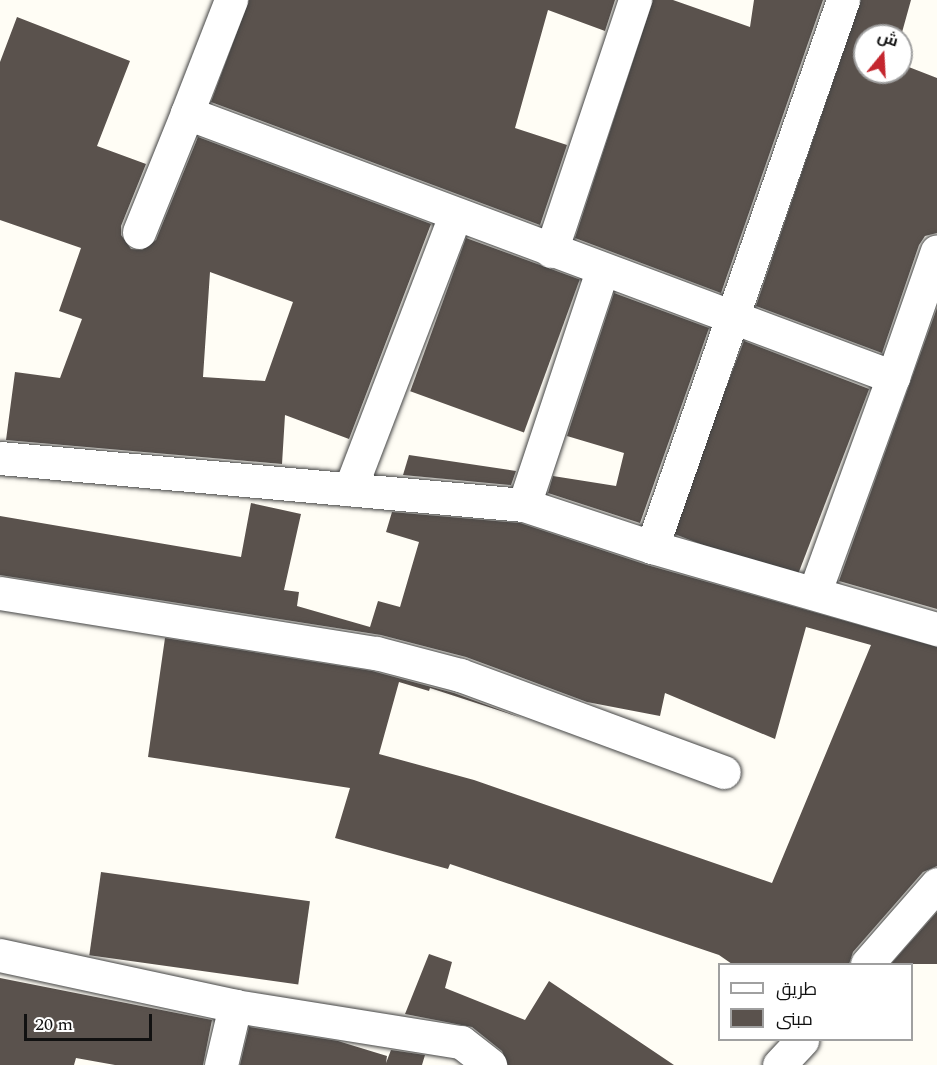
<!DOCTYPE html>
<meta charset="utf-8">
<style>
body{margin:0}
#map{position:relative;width:937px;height:1065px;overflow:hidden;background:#fffdf5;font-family:Spectral,Cairo,serif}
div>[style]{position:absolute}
.building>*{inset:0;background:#5a524d;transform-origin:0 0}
.roads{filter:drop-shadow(0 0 2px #444) drop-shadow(0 0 2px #444)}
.street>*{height:33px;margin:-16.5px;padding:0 16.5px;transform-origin:16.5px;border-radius:16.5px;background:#fff}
span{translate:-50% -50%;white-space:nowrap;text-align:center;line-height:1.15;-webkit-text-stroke:6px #fff;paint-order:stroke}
.legend{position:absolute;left:718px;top:963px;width:195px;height:78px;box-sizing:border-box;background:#fff;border:2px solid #a0a0a0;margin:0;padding:8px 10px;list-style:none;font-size:18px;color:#111}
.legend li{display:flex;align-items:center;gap:12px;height:30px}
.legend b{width:30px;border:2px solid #a0a0a0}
.north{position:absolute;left:853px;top:24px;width:60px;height:60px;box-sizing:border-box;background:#fff;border:2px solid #a0a0a0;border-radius:50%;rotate:18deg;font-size:16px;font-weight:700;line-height:24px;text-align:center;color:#111}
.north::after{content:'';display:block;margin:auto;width:21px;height:27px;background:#c4262e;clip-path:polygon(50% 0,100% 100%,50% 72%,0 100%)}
.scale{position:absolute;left:24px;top:1014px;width:128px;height:27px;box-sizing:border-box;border:3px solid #111;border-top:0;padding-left:8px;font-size:18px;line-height:21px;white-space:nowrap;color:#111;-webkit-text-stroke:4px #fff;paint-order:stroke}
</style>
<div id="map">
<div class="building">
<i style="clip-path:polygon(249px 0,615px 0,605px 31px,548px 10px,515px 128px,567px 145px,540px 225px,211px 102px)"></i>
<i style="clip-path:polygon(653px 0,673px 0,750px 27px,754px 0,823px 0,721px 293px,575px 238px)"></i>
<i style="clip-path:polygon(861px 0,911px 0,901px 36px,865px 36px,865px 72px,901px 72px,901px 64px,937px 78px,937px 233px,925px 236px,919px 245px,882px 353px,756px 306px)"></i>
<i style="clip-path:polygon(evenodd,17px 17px,130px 61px,97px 146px,146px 164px,121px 226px,121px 235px,131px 249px,142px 250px,156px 240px,198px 137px,431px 224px,349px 439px,285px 415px,282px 464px,6px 440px,15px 372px,60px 378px,82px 319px,59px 311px,81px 248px,0 220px,0 62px,17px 17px,210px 272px,293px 302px,265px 381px,203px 377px,210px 272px)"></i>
<i style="left:466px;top:238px;width:121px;height:163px;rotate:20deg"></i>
<i style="clip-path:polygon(614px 293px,709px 328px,640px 523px,548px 493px,553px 476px,616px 486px,624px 453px,567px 436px)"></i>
<i style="clip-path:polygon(937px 308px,937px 609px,839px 581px)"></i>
<i style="left:744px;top:341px;width:134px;height:205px;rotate:21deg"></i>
<i style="clip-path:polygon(409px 455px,516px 471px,511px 485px,403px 475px)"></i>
<i style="clip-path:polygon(251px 503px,301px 514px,284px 590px,299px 592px,297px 606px,370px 627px,378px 601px,400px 607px,419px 542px,386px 532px,392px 512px,520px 523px,647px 565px,937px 647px,937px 866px,923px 872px,853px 952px,849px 964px,732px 964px,719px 955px,450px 864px,448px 869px,335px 838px,350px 788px,148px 757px,165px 638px,372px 671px,454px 693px,522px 718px,430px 688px,429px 691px,399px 682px,379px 754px,474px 780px,772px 883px,871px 645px,806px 627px,775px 739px,665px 693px,660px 716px,587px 702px,466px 657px,381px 635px,0 575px,0 516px,241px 557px)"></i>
<i style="left:101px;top:872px;width:211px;height:84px;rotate:8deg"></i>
<i style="clip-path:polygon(937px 912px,937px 964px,891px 964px)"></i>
<i style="clip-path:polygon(429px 954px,452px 962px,445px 988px,525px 1020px,549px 981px,674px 1065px,508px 1065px,502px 1051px,472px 1027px,405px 1014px)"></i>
<i style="clip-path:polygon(0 978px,212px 1020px,203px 1065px,115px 1065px,76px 1058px,74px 1065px,0 1065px)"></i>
<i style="clip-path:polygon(249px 1027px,338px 1041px,387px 1056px,386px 1063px,391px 1050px,425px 1055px,422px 1065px,240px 1065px)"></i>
</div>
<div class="roads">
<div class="street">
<i style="left:231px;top:0;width:121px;rotate:111.3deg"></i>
<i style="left:187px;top:113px;width:754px;rotate:20.5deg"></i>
<i style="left:893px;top:377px;width:133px;rotate:-70.8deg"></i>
<i style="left:139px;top:232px;width:128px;rotate:-68deg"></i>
<i style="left:551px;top:251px;width:265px;rotate:-71.5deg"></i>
<i style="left:0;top:458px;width:526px;rotate:5.13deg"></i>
<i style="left:524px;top:505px;width:135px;rotate:18.2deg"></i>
<i style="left:652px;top:547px;width:297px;rotate:16.1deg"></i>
<i style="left:350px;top:489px;width:293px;rotate:-69deg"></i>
<i style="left:524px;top:505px;width:247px;rotate:-71.6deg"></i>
<i style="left:652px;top:547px;width:579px;rotate:-70.75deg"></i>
<i style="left:815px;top:591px;width:228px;rotate:-70deg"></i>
<i style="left:0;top:593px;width:381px;rotate:9.1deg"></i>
<i style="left:376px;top:653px;width:87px;rotate:14.7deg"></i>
<i style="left:460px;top:675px;width:281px;rotate:20.2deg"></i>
<i style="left:0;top:955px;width:240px;rotate:12.2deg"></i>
<i style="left:235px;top:1006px;width:229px;rotate:9.1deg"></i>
<i style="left:461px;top:1042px;width:37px;rotate:38deg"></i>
<i style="left:867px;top:964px;width:106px;rotate:-48.8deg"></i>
<i style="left:221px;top:1065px;width:61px;rotate:-76.7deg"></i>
<i style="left:779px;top:1065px;width:34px;rotate:-47deg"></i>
</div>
</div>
<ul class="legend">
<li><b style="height:8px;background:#fff"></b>طريق</li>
<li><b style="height:16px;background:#5a524d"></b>مبنى</li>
</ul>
<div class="north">ش</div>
<div class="scale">20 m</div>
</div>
